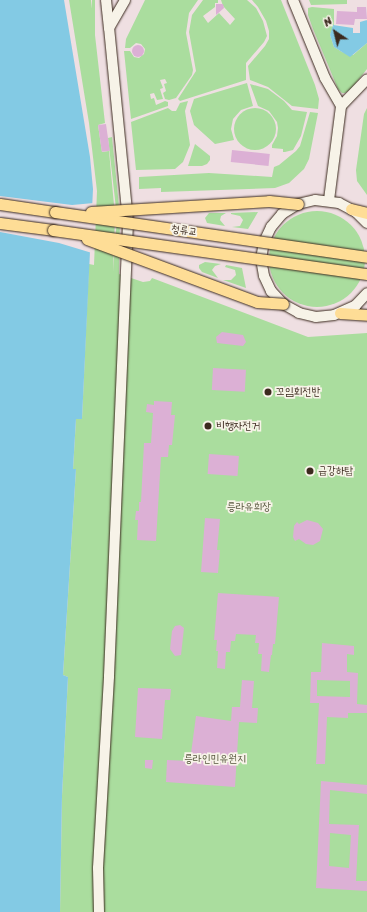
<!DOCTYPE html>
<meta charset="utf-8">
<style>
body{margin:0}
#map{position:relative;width:367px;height:912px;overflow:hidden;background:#efdfe2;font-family:Sriracha,"Poor Story",sans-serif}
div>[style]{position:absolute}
.green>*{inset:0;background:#aadd9e;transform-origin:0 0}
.round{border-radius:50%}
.water>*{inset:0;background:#83cae4}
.pier>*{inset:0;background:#efdfe2}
.building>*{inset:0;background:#dcb0d5;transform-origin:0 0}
.roads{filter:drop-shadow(0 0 1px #3b2a1e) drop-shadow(0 0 1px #3b2a1e)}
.secondary>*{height:10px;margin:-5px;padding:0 5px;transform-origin:5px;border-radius:5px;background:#f7f3e8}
.primary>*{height:11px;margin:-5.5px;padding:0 5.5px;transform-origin:5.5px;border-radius:5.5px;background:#fedd96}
.bridges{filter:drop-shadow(0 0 1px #3b2a1e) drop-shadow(0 0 1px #3b2a1e)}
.primary-bridge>*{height:11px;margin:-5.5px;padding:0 5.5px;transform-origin:5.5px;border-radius:5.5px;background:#fedd96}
.dots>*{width:11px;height:11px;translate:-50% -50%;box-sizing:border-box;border:2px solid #f7f3e8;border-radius:50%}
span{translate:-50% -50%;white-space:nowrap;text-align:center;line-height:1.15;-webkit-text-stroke:3.5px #f7f3e8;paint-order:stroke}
.street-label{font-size:11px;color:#3b2a1e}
.poi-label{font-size:11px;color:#3b2a1e}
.left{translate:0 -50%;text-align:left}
.park-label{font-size:11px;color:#57573e}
.north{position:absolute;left:315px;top:12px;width:40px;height:40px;-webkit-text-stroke:3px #f7f3e8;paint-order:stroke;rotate:325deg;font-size:11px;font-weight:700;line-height:16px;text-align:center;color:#3b2a1e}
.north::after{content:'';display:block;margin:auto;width:14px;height:18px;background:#3b2a1e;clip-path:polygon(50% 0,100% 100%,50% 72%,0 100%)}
</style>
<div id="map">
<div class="green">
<i style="clip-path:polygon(69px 0,91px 0,105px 123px,98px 125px,102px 152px,109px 151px,115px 216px,113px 272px,117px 217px,108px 138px,112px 137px,120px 216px,119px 274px,143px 282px,150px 281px,152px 278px,308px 337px,367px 333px,367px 912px,60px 912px,62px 796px,68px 677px,63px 675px,76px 469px,73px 469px,76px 419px,82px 419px,89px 264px,94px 265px,97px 191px,89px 123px)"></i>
<i style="left:92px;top:0;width:3px;height:135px"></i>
<i style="clip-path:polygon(145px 0,198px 0,189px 13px,186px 33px,193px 70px,192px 75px,176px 98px,169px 100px,165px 99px,163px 93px,166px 91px,164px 84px,167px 83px,165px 79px,160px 80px,163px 88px,160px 89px,163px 99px,157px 100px,154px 93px,150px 94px,151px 99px,154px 98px,156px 105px,165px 101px,168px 102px,168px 106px,131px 119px,124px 51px,130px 51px,134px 57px,139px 58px,144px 54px,145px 49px,141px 44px,136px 43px,130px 48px,125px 48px,126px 39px)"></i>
<i style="clip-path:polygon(203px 0,218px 0,218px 3px,215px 3px,215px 7px,203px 16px,208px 23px,219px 13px,230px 25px,235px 19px,223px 6px,221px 0,247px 0,256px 8px,263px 21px,267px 36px,264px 42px,246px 63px,246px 80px,180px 101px,178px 99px,196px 71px,189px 32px,192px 15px)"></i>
<i style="clip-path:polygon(252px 0,281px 0,315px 85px,319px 99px,318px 109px,292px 106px,268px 87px,250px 80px,248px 66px,265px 46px,269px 39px,269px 31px,266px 21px,258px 7px)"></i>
<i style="clip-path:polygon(309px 0,347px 0,347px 4px,311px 5px)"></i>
<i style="clip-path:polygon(312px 7px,334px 9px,334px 25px,330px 35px,334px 47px,342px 52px,353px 55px,367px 43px,367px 69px,351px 89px,345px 93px,342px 93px,338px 89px,313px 29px,308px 15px,308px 8px)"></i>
<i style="clip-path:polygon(247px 83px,253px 106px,241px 110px,233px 119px,231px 129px,234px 140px,215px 144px,194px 125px,190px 111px,194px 99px)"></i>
<i style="clip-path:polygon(250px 84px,268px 89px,284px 101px,292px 110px,307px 112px,301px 136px,293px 150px,285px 152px,283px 152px,283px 149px,272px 148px,272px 145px,277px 136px,278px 128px,277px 122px,269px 111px,258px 106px)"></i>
<i style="clip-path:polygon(188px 101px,185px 111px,190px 145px,183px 162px,175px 169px,136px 170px,131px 122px,168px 108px,172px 111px,176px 111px,180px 103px)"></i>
<i style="clip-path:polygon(367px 108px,367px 195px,357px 181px,356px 170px,364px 114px)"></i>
<i class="round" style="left:234px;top:108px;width:42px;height:42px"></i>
<i style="clip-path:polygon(310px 112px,318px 113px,309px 159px,304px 169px,289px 183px,275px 188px,161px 192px,161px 188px,139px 189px,139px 177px,209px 173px,272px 177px,274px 167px,279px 165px,296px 151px,300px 146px)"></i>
<i style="clip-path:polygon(195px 144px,210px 156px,210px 160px,207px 164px,202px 166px,188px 166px)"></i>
<i class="round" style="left:269px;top:211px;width:96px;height:96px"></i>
<i style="clip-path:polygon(258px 212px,248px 229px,232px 227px,240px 226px,243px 220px,240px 216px,231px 214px,231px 213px)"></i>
<i style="clip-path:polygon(209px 213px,226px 213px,221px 216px,220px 220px,225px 226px,207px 223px,205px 218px)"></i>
<i style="clip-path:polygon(205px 262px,221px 264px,215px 266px,212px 270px,218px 278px,202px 272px,199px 268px,199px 265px)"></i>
<i style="clip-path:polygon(226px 265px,242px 268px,246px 288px,223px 280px,231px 280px,236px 275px,235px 270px,225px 267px)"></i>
</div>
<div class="water">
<i style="clip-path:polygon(0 0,64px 0,90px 157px,93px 189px,82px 419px,76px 419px,73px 469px,76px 469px,63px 675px,68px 677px,62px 796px,60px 912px,0 912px)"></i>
<i style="clip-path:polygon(367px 17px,367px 43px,350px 57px,334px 47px,330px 35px,333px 25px,353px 28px,353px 33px,360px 33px,360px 22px,367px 20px)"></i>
</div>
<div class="pier">
<i style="clip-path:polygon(0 196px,72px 205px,94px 203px,92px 253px,59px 243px,0 232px)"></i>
</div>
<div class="building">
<i style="clip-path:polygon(216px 4px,223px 4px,224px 8px,216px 15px)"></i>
<i style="clip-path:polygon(357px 7px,366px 7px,367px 19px,355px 19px,354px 25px,336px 24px,337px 11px,357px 12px)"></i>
<i class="round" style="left:132px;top:45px;width:12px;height:12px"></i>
<i style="left:106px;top:124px;width:27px;height:8px;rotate:82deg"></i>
<i style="left:232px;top:150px;width:38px;height:12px;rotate:6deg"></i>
<i style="clip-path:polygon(222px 332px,243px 335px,246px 342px,243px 346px,217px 343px,216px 337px)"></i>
<i style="left:213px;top:368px;width:33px;height:22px;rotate:3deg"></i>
<i style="clip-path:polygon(154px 401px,172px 402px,171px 415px,175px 415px,172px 445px,169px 445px,168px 457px,161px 457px,156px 541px,137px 540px,138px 520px,135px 520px,136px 511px,139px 511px,139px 502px,141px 502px,144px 443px,151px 443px,153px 413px,146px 412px,147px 404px,154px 405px)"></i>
<i style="left:209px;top:454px;width:30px;height:20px;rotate:4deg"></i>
<i style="clip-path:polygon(205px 518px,220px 519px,217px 550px,220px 550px,218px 573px,201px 572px)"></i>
<i style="clip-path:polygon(307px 520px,318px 523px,323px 529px,320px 541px,313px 545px,306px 544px,299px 539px,295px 541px,293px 537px,294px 526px,297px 522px,299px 524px)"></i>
<i style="clip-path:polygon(218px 593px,279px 597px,275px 644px,273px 644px,272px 655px,271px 655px,269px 672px,261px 671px,262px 654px,258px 654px,259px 643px,255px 643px,256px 635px,236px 634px,235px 641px,231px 641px,230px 652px,226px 652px,225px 669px,217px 668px,218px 651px,216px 651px,217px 640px,214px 640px)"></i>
<i style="clip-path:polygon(180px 625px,184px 628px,181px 655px,175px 656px,170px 649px,172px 631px,175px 626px)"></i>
<i style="clip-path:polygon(evenodd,322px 643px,354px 646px,354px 655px,347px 654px,347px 672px,358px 673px,357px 704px,367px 705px,367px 713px,348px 713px,348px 718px,327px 717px,325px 764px,316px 764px,319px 703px,310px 703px,311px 672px,321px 672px,322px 643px,317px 680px,350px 681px,350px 697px,317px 696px,317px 680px)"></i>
<i style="clip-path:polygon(242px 680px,254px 681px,252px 708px,258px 708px,257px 723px,239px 722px,235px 787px,166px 782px,167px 760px,190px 761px,196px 716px,231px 721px,232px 707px,240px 707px)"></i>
<i style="clip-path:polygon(138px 688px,171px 689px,170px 700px,165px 700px,162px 739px,135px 737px)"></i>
<i style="clip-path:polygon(145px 760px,153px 760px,152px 769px,145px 768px)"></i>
<i style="clip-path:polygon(evenodd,321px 781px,367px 785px,367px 794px,330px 790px,329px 824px,359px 825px,356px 881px,367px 881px,367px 891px,316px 888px,321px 781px,330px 833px,351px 835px,349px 868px,329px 866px,330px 833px)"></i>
</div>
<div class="roads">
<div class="secondary">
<i style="left:106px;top:0;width:28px;rotate:84deg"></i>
<i style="left:293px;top:0;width:84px;rotate:67.7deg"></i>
<i style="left:325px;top:78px;width:32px;rotate:60deg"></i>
<i style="left:329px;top:200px;width:95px;rotate:-82.7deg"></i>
<i style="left:341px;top:106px;width:37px;rotate:-46deg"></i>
<i style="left:367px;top:223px;width:16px;rotate:-135deg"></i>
<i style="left:356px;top:212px;width:19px;rotate:-152deg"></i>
<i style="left:339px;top:203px;width:24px;rotate:-173deg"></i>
<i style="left:315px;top:200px;width:17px;rotate:167deg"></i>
<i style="left:298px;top:204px;width:19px;rotate:148deg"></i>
<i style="left:282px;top:214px;width:17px;rotate:130deg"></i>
<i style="left:271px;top:227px;width:17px;rotate:115deg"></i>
<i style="left:264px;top:242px;width:17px;rotate:100deg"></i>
<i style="left:261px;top:259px;width:17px;rotate:80deg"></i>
<i style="left:264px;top:276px;width:17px;rotate:65deg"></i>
<i style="left:271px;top:291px;width:18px;rotate:47deg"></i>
<i style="left:283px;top:304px;width:18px;rotate:29deg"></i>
<i style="left:299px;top:313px;width:17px;rotate:13deg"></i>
<i style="left:316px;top:317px;width:18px;rotate:-6deg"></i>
<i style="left:334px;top:315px;width:24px;rotate:-24deg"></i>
<i style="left:356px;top:305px;width:16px;rotate:-47deg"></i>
<i style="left:99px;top:912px;width:44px;rotate:-91.3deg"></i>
<i style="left:98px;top:868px;width:192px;rotate:-86.7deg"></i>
<i style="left:109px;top:676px;width:455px;rotate:-87.6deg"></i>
<i style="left:128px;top:221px;width:194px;rotate:-95.6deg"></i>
<i style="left:109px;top:28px;width:32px;rotate:-60deg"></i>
</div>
<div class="primary">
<i style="left:0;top:204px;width:56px;rotate:8.3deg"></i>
<i style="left:351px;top:209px;width:16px;rotate:14deg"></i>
<i style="left:0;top:223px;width:53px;rotate:7.5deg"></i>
<i style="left:340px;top:313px;width:27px;rotate:4deg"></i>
</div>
</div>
<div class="bridges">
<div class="primary-bridge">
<i style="left:55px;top:212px;width:315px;rotate:8.2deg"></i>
<i style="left:91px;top:212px;width:178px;rotate:-3.5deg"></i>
<i style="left:269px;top:201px;width:29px;rotate:6deg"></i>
<i style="left:53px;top:230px;width:317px;rotate:8deg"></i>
<i style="left:87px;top:239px;width:181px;rotate:20.3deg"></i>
<i style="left:257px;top:302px;width:26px;rotate:4deg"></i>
</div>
</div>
<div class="dots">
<i style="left:268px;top:392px;background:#3b2a1e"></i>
<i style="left:208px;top:426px;background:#3b2a1e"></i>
<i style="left:310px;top:471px;background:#3b2a1e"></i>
</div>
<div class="street-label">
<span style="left:184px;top:231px;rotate:8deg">청류교</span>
</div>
<div class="poi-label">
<span class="left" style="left:276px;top:392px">꼬임회전반</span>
<span class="left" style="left:216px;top:426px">비행자전거</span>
<span class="left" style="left:318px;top:471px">급강하탑</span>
</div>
<div class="park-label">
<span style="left:249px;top:507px">릉라유희장</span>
<span style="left:215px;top:759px">릉라인민유원지</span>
</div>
<div class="north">N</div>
</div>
